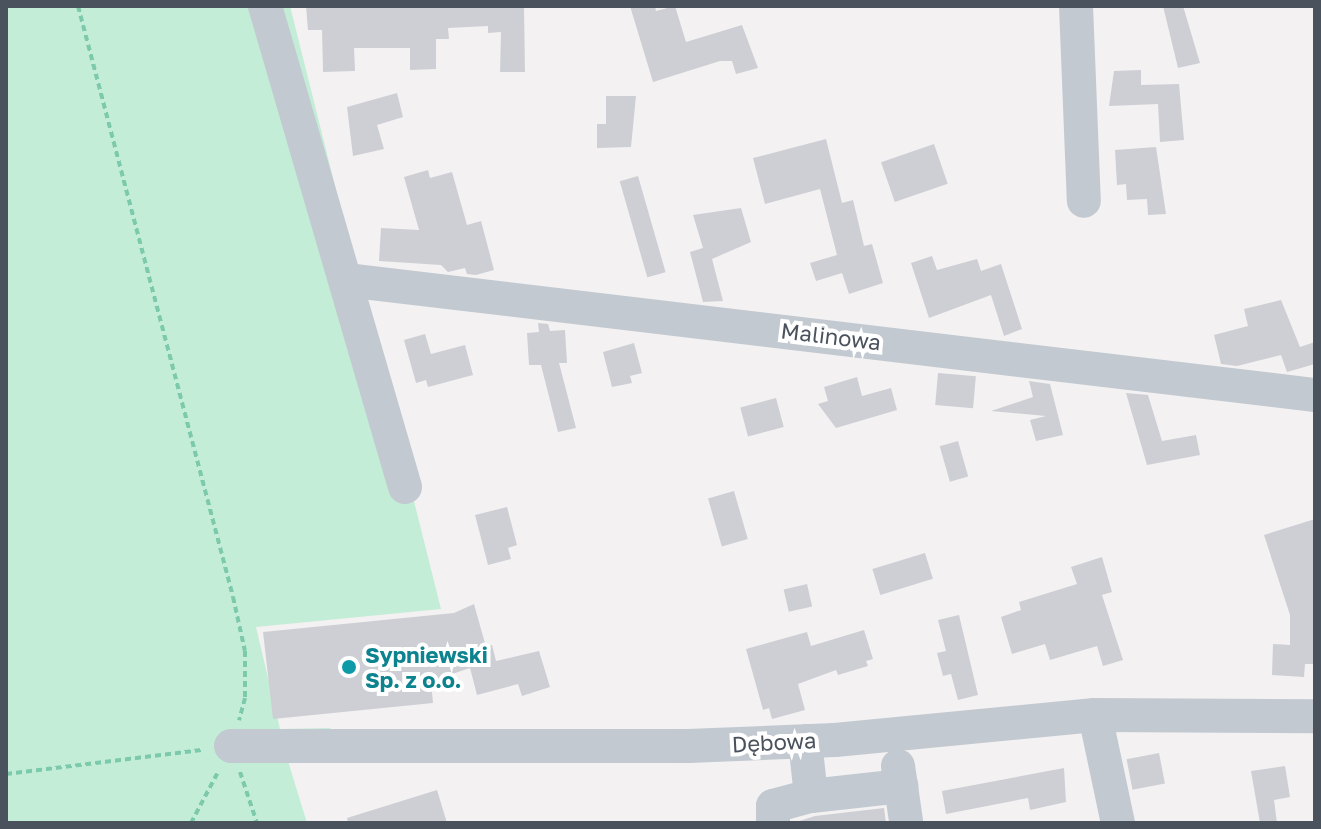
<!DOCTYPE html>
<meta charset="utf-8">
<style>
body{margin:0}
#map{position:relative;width:1321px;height:829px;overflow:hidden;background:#f3f1f1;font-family:"Golos Text",sans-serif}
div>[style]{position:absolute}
.green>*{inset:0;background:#c3edd7}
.building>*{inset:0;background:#cecfd5;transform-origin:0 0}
.path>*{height:4px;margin-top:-2px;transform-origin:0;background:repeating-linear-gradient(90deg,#7dc9ab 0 6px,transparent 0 10px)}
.minor>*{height:34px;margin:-17px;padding:0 17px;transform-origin:17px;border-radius:17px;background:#c2c9d1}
.dots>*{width:22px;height:22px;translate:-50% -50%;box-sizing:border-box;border:4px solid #fff;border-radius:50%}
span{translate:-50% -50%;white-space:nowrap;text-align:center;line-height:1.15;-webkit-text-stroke:8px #fff;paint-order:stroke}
.street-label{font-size:22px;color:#4a525d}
.culture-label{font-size:22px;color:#0d838f;font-weight:700}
.left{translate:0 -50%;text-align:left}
.frame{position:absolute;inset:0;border:8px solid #4a525d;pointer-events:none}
</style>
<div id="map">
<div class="green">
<i style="clip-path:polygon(6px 6px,290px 6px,441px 609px,256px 627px,280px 729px,330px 728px,338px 759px,288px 761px,307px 823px,6px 823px)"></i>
</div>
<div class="building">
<i style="clip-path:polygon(306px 6px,524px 6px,525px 72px,500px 72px,501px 32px,488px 33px,488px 26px,448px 28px,449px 39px,436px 39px,436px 69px,410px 70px,410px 48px,354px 48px,355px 71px,323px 72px,322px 30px,308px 30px)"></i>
<i style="clip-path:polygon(630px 6px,655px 6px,656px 11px,675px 6px,686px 42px,742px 25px,758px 68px,736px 74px,732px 61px,720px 61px,653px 82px)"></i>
<i style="clip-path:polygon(1163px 6px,1183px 6px,1200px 63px,1178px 68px)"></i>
<i style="clip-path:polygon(1141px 70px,1141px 85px,1179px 84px,1184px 140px,1160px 142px,1158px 104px,1109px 106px,1114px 71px)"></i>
<i style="clip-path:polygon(397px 93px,403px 117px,377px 125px,384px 149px,353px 156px,347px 107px)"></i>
<i style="clip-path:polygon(606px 96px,636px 96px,631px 147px,597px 148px,597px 124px,606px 124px)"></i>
<i style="clip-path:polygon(826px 139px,842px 203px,853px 200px,864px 246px,872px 244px,883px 283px,849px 294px,842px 273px,816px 281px,810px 263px,837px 255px,820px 189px,765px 204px,753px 158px)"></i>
<i style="left:934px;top:144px;width:42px;height:56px;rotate:71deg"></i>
<i style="clip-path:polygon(1156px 147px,1166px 214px,1148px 215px,1147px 199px,1127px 200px,1126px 184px,1117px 185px,1115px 150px)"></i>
<i style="clip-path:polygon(428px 170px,430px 178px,452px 172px,467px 225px,481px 221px,494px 270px,476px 275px,467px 274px,465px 268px,448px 272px,441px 265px,379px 261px,381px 228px,419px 230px,404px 177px)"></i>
<i style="left:638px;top:176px;width:100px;height:19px;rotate:74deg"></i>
<i style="clip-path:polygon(741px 208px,751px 242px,712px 259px,723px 301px,703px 302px,690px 252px,703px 248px,693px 215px)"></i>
<i style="clip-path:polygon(932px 256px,937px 270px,977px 259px,981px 271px,1001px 264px,1022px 329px,1004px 336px,991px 295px,929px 318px,911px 263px)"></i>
<i style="clip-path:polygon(1281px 300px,1300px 347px,1315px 342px,1315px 364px,1287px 372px,1281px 355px,1237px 366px,1221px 364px,1214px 335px,1248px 326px,1244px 309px)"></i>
<i style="clip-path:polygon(538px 323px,548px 324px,550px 331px,565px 330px,567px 363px,559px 363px,576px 428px,558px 432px,541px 365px,529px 365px,527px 333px,539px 332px)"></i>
<i style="clip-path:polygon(425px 334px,431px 354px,465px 345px,473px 375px,428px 387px,426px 380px,416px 383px,404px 340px)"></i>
<i style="clip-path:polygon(634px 343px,642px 373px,630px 376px,632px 383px,612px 387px,603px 352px)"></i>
<i style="left:938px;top:373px;width:38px;height:32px;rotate:5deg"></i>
<i style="clip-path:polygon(857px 377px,862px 396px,891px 388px,897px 410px,836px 428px,818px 404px,828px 401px,824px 387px)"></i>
<i style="clip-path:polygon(1029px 381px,1050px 384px,1063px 435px,1036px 441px,1030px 420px,1046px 416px,991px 411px,1033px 397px)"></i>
<i style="clip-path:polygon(1126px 393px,1148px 395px,1162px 441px,1196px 435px,1200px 455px,1147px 465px)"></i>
<i style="left:776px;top:398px;width:30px;height:37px;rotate:75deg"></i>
<i style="left:958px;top:441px;width:37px;height:19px;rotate:74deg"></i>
<i style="left:734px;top:491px;width:50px;height:27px;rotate:74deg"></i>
<i style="clip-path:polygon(507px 507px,517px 545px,508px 548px,511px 559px,488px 565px,475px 515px)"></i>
<i style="clip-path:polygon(1315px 519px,1315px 664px,1305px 664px,1304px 677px,1272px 675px,1273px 644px,1290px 645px,1290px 615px,1264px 535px)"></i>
<i style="left:925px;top:553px;width:27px;height:55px;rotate:73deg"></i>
<i style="clip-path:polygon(1102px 557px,1112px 592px,1102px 595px,1123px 660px,1103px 666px,1097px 646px,1050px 660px,1045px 644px,1012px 654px,1001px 617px,1021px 610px,1019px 602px,1077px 584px,1071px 567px)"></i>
<i style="left:807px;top:584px;width:23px;height:24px;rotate:77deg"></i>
<i style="clip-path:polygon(474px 604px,486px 647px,492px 645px,496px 661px,539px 651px,550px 687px,522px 696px,518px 684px,477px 695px,470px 668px,431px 681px,433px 703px,273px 719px,263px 632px,454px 613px)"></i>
<i style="clip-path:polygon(959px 615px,978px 695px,958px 700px,951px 674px,943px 676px,937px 653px,946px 651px,938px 620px)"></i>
<i style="clip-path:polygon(864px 630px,873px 659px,866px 661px,868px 666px,838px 675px,836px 670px,798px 684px,805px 710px,772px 719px,769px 708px,763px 710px,746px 649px,807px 632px,811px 646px)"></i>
<i style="left:1159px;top:753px;width:31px;height:33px;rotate:79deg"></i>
<i style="clip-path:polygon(1285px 766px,1290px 797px,1274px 800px,1277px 823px,1260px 823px,1251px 771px)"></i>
<i style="clip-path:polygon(1064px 768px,1066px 802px,1030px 810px,1028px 798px,946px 814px,942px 791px)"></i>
<i style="clip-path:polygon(437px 790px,447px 823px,348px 823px,347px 818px)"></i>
<i style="clip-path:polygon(884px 808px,886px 823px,793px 823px,815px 816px)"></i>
</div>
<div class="path">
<i style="left:78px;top:6px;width:611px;rotate:75.3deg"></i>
<i style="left:233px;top:597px;width:55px;rotate:77.5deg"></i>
<i style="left:245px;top:651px;width:47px;rotate:90deg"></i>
<i style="left:245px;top:698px;width:23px;rotate:105deg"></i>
<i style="left:240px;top:772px;width:54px;rotate:71.6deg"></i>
<i style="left:6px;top:774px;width:197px;rotate:-7deg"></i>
<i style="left:191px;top:823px;width:58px;rotate:-62.1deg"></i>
</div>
<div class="minor">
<i style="left:265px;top:6px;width:501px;rotate:73.77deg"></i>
<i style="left:1076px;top:6px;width:195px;rotate:87.7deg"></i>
<i style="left:346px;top:280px;width:976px;rotate:6.77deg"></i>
<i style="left:1095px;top:715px;width:110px;rotate:78deg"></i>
<i style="left:231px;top:746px;width:457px"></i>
<i style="left:688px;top:746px;width:147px;rotate:-2.3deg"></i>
<i style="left:835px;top:740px;width:261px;rotate:-5.5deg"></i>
<i style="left:1095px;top:715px;width:220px;rotate:0.3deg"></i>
<i style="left:898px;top:766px;width:56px;rotate:81.7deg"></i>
<i style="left:811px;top:796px;width:91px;rotate:-6.3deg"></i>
<i style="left:773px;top:823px;width:17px;rotate:-90deg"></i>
<i style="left:773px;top:806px;width:39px;rotate:-15deg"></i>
<i style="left:811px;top:796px;width:55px;rotate:-96.2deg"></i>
</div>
<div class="dots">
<i style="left:349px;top:667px;background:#0f9aa8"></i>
</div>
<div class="street-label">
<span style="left:831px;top:336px;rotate:7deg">Malinowa</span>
<span style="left:774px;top:742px;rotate:-3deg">Dębowa</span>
</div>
<div class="culture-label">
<span class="left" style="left:365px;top:667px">Sypniewski<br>Sp. z o.o.</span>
</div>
<div class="frame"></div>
</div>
